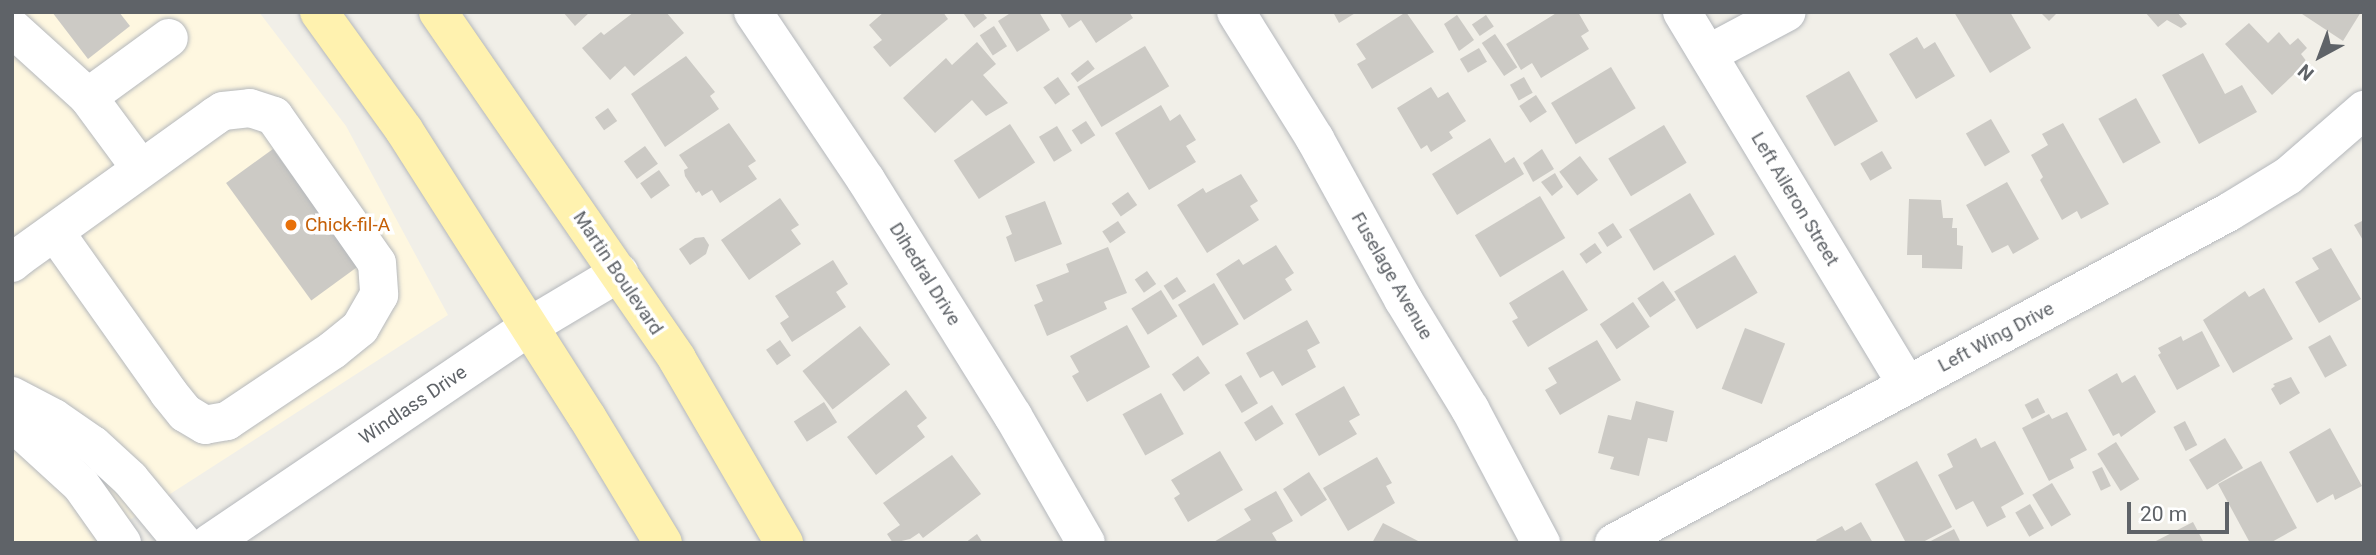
<!DOCTYPE html>
<style>
body{margin:0}
#map{position:relative;width:2376px;height:555px;overflow:hidden;background:#f1efe8;font-family:Roboto,sans-serif}
div>[style]{position:absolute}
.commercial>*{inset:0;background:#fef7e0}
.building>*{inset:0;background:#cccac5;transform-origin:0 0}
.roads{filter:drop-shadow(0 0 2px #b5b8bc) drop-shadow(0 0 2px #b5b8bc)}
.minor>*{height:38px;margin:-19px;padding:0 19px;transform-origin:19px;border-radius:19px;background:#fff}
.major>*{height:38px;margin:-19px;padding:0 19px;transform-origin:19px;border-radius:19px;background:#fff2af}
.dots>*{width:19px;height:19px;translate:-50% -50%;box-sizing:border-box;border:4px solid #fff;border-radius:50%}
span{translate:-50% -50%;white-space:nowrap;text-align:center;line-height:1.15;-webkit-text-stroke:7px #fff;paint-order:stroke}
.street-label{font-size:19px;color:#5f6368}
.food-label{font-size:19px;color:#c56008}
.left{translate:0 -50%;text-align:left}
.frame{position:absolute;inset:0;border:14px solid #5f6368;pointer-events:none}
.north{position:absolute;left:2285px;top:21px;width:70px;height:70px;-webkit-text-stroke:5px #fff;paint-order:stroke;rotate:221deg;font-size:19px;font-weight:700;line-height:28px;text-align:center;color:#5f6368}
.north::after{content:'';display:block;margin:auto;width:24px;height:32px;background:#5f6368;clip-path:polygon(50% 0,100% 100%,50% 72%,0 100%)}
.scale{position:absolute;left:2127px;top:502px;width:102px;height:32px;box-sizing:border-box;border:4px solid #5f6368;border-top:0;padding-left:9px;font-size:21px;line-height:24px;white-space:nowrap;color:#5f6368;-webkit-text-stroke:5px #fff;paint-order:stroke}
</style>
<div id="map">
<div class="commercial">
<i style="clip-path:polygon(12px 12px,259px 12px,346px 126px,448px 315px,94px 543px,12px 543px)"></i>
</div>
<div class="building">
<i style="clip-path:polygon(52px 12px,119px 12px,130px 26px,88px 59px)"></i>
<i style="clip-path:polygon(563px 12px,590px 12px,575px 26px)"></i>
<i style="clip-path:polygon(634px 12px,666px 12px,684px 33px,634px 76px,625px 66px,610px 80px,582px 48px,601px 32px,604px 35px)"></i>
<i style="clip-path:polygon(884px 12px,943px 12px,948px 19px,890px 67px,873px 47px,882px 40px,869px 25px)"></i>
<i style="clip-path:polygon(967px 12px,982px 12px,987px 18px,974px 28px,964px 14px)"></i>
<i style="clip-path:polygon(1012px 12px,1039px 12px,1050px 30px,1017px 52px,998px 21px)"></i>
<i style="clip-path:polygon(1059px 12px,1129px 12px,1133px 18px,1096px 43px,1081px 20px,1069px 28px)"></i>
<i style="clip-path:polygon(1333px 12px,1357px 12px,1339px 23px)"></i>
<i style="clip-path:polygon(1406px 12px,1434px 52px,1372px 89px,1357px 64px,1366px 59px,1356px 44px)"></i>
<i style="clip-path:polygon(1558px 12px,1578px 12px,1589px 31px,1581px 36px,1589px 49px,1541px 78px,1532px 63px,1521px 70px,1506px 44px)"></i>
<i style="clip-path:polygon(1954px 12px,2010px 12px,2031px 48px,1990px 73px)"></i>
<i style="clip-path:polygon(2040px 12px,2058px 12px,2049px 21px)"></i>
<i style="clip-path:polygon(2145px 12px,2177px 12px,2187px 24px,2181px 28px,2167px 20px,2158px 27px)"></i>
<i style="clip-path:polygon(2299px 12px,2361px 12px,2343px 41px)"></i>
<i style="clip-path:polygon(1457px 15px,1474px 40px,1459px 51px,1444px 24px)"></i>
<i style="left:1486px;top:15px;width:14px;height:17px;rotate:56deg"></i>
<i style="clip-path:polygon(2249px 23px,2268px 43px,2279px 32px,2290px 45px,2298px 38px,2307px 48px,2301px 54px,2307px 62px,2272px 95px,2225px 44px)"></i>
<i style="left:994px;top:26px;width:24px;height:17px;rotate:57deg"></i>
<i style="left:1495px;top:34px;width:40px;height:16px;rotate:56deg"></i>
<i style="clip-path:polygon(1917px 37px,1924px 49px,1935px 42px,1955px 76px,1916px 99px,1889px 54px)"></i>
<i style="clip-path:polygon(977px 42px,996px 64px,983px 75px,1008px 103px,986px 116px,972px 100px,935px 133px,903px 98px,946px 58px,952px 65px)"></i>
<i style="left:1145px;top:46px;width:47px;height:79px;rotate:59deg"></i>
<i style="left:1479px;top:48px;width:16px;height:22px;rotate:60deg"></i>
<i style="clip-path:polygon(2203px 53px,2225px 94px,2242px 85px,2257px 112px,2199px 144px,2162px 75px)"></i>
<i style="clip-path:polygon(686px 56px,715px 92px,710px 96px,719px 109px,665px 147px,631px 94px)"></i>
<i style="left:1088px;top:60px;width:11px;height:22px;rotate:52deg"></i>
<i style="left:1611px;top:67px;width:48px;height:70px;rotate:59deg"></i>
<i style="left:1849px;top:71px;width:58px;height:50px;rotate:60deg"></i>
<i style="left:1058px;top:77px;width:21px;height:18px;rotate:55deg"></i>
<i style="left:1524px;top:77px;width:18px;height:16px;rotate:61deg"></i>
<i style="clip-path:polygon(1431px 87px,1438px 98px,1448px 92px,1466px 121px,1449px 132px,1453px 138px,1431px 152px,1427px 145px,1421px 149px,1397px 108px)"></i>
<i style="left:1536px;top:95px;width:20px;height:20px;rotate:57deg"></i>
<i style="left:2136px;top:98px;width:51px;height:43px;rotate:61deg"></i>
<i style="clip-path:polygon(1161px 105px,1170px 121px,1180px 114px,1196px 140px,1186px 146px,1196px 162px,1149px 190px,1115px 133px)"></i>
<i style="left:608px;top:108px;width:16px;height:16px;rotate:55deg"></i>
<i style="left:1991px;top:119px;width:38px;height:29px;rotate:60deg"></i>
<i style="left:1086px;top:121px;width:17px;height:17px;rotate:57deg"></i>
<i style="clip-path:polygon(729px 123px,756px 161px,748px 166px,757px 179px,720px 203px,712px 190px,702px 196px,699px 191px,696px 193px,685px 176px,684px 170px,688px 168px,679px 155px)"></i>
<i style="clip-path:polygon(2063px 123px,2109px 204px,2081px 219px,2077px 211px,2062px 220px,2040px 180px,2043px 177px,2031px 155px,2048px 145px,2042px 134px)"></i>
<i style="left:1010px;top:124px;width:46px;height:67px;rotate:57deg"></i>
<i style="left:1664px;top:125px;width:44px;height:65px;rotate:59deg"></i>
<i style="left:1057px;top:126px;width:29px;height:21px;rotate:59deg"></i>
<i style="clip-path:polygon(1490px 138px,1505px 163px,1514px 157px,1524px 174px,1457px 215px,1432px 174px)"></i>
<i style="left:645px;top:146px;width:22px;height:26px;rotate:54deg"></i>
<i style="left:273px;top:149px;width:145px;height:58px;rotate:54deg"></i>
<i style="clip-path:polygon(1542px 149px,1554px 169px,1533px 182px,1523px 163px)"></i>
<i style="left:1882px;top:151px;width:20px;height:25px;rotate:60deg"></i>
<i style="left:1580px;top:156px;width:30px;height:26px;rotate:53deg"></i>
<i style="left:659px;top:170px;width:19px;height:23px;rotate:55deg"></i>
<i style="clip-path:polygon(1555px 173px,1563px 187px,1552px 196px,1541px 182px)"></i>
<i style="clip-path:polygon(1241px 174px,1258px 201px,1250px 206px,1259px 220px,1207px 253px,1177px 205px,1203px 188px,1206px 193px)"></i>
<i style="clip-path:polygon(2007px 182px,2039px 239px,2013px 254px,2008px 245px,1992px 253px,1966px 205px)"></i>
<i style="left:1128px;top:192px;width:16px;height:20px;rotate:55deg"></i>
<i style="left:1690px;top:193px;width:48px;height:71px;rotate:59deg"></i>
<i style="left:1540px;top:196px;width:49px;height:76px;rotate:59deg"></i>
<i style="clip-path:polygon(780px 198px,799px 225px,791px 230px,801px 244px,749px 280px,721px 240px)"></i>
<i style="clip-path:polygon(1909px 199px,1941px 200px,1943px 218px,1953px 218px,1952px 228px,1957px 228px,1957px 245px,1963px 246px,1962px 269px,1922px 268px,1922px 255px,1907px 255px)"></i>
<i style="clip-path:polygon(1045px 201px,1062px 244px,1015px 262px,1006px 237px,1012px 234px,1005px 216px)"></i>
<i style="clip-path:polygon(2364px 220px,2364px 242px,2354px 225px)"></i>
<i style="left:1118px;top:221px;width:14px;height:19px;rotate:56deg"></i>
<i style="left:1613px;top:223px;width:17px;height:18px;rotate:57deg"></i>
<i style="clip-path:polygon(704px 237px,709px 245px,706px 254px,690px 265px,679px 249px,695px 238px)"></i>
<i style="left:1595px;top:243px;width:12px;height:19px;rotate:55deg"></i>
<i style="clip-path:polygon(1276px 245px,1294px 273px,1285px 279px,1292px 290px,1244px 320px,1216px 274px,1239px 259px,1243px 265px)"></i>
<i style="clip-path:polygon(1108px 247px,1127px 293px,1104px 302px,1107px 309px,1047px 336px,1034px 305px,1043px 301px,1036px 285px,1069px 272px,1066px 264px)"></i>
<i style="clip-path:polygon(2331px 248px,2361px 299px,2319px 323px,2295px 282px,2319px 269px,2312px 258px)"></i>
<i style="left:1735px;top:255px;width:44px;height:71px;rotate:59deg"></i>
<i style="clip-path:polygon(833px 260px,848px 284px,836px 292px,846px 307px,792px 342px,780px 323px,789px 317px,775px 296px)"></i>
<i style="clip-path:polygon(1563px 270px,1588px 310px,1528px 347px,1512px 321px,1518px 318px,1509px 303px)"></i>
<i style="left:1147px;top:271px;width:16px;height:15px;rotate:55deg"></i>
<i style="left:1177px;top:277px;width:17px;height:16px;rotate:57deg"></i>
<i style="left:1663px;top:281px;width:23px;height:31px;rotate:56deg"></i>
<i style="left:1214px;top:283px;width:48px;height:42px;rotate:59deg"></i>
<i style="clip-path:polygon(2264px 288px,2293px 339px,2233px 373px,2203px 320px,2245px 291px,2249px 297px)"></i>
<i style="left:1161px;top:290px;width:31px;height:35px;rotate:58deg"></i>
<i style="left:1633px;top:302px;width:30px;height:40px;rotate:56deg"></i>
<i style="clip-path:polygon(1307px 320px,1320px 343px,1307px 350px,1316px 367px,1282px 386px,1273px 371px,1260px 378px,1246px 353px)"></i>
<i style="clip-path:polygon(1127px 325px,1150px 367px,1087px 402px,1072px 376px,1079px 372px,1070px 356px)"></i>
<i style="left:860px;top:326px;width:49px;height:73px;rotate:52deg"></i>
<i style="left:1745px;top:328px;width:43px;height:65px;rotate:21deg"></i>
<i style="clip-path:polygon(2202px 331px,2220px 366px,2177px 390px,2158px 355px,2161px 353px,2158px 348px,2181px 336px,2183px 341px)"></i>
<i style="left:2330px;top:335px;width:35px;height:25px;rotate:61deg"></i>
<i style="left:780px;top:340px;width:19px;height:17px;rotate:55deg"></i>
<i style="clip-path:polygon(1597px 340px,1621px 380px,1560px 415px,1545px 390px,1557px 383px,1548px 368px)"></i>
<i style="left:1198px;top:356px;width:21px;height:32px;rotate:55deg"></i>
<i style="clip-path:polygon(2117px 373px,2122px 383px,2135px 375px,2156px 412px,2121px 437px,2119px 433px,2113px 436px,2088px 390px)"></i>
<i style="left:1241px;top:375px;width:33px;height:19px;rotate:59deg"></i>
<i style="clip-path:polygon(2291px 377px,2300px 393px,2280px 405px,2271px 389px,2275px 386px,2273px 384px)"></i>
<i style="clip-path:polygon(1344px 386px,1360px 415px,1349px 421px,1357px 434px,1319px 456px,1295px 414px)"></i>
<i style="clip-path:polygon(906px 390px,927px 418px,917px 426px,925px 437px,876px 475px,847px 437px)"></i>
<i style="left:1161px;top:393px;width:47px;height:44px;rotate:61deg"></i>
<i style="left:2038px;top:398px;width:16px;height:15px;rotate:63deg"></i>
<i style="clip-path:polygon(1636px 401px,1674px 411px,1667px 442px,1648px 438px,1639px 476px,1610px 469px,1614px 457px,1598px 453px,1608px 415px,1631px 420px)"></i>
<i style="left:824px;top:402px;width:24px;height:36px;rotate:57deg"></i>
<i style="left:1272px;top:405px;width:22px;height:33px;rotate:58deg"></i>
<i style="clip-path:polygon(2067px 412px,2087px 450px,2070px 459px,2074px 468px,2049px 481px,2022px 428px,2049px 414px,2052px 419px)"></i>
<i style="left:2185px;top:421px;width:27px;height:13px;rotate:63deg"></i>
<i style="clip-path:polygon(2330px 428px,2362px 486px,2335px 500px,2333px 494px,2317px 503px,2289px 452px)"></i>
<i style="clip-path:polygon(1976px 438px,1981px 448px,1995px 441px,2024px 494px,2001px 507px,2006px 517px,1987px 527px,1973px 501px,1956px 510px,1938px 475px,1953px 467px,1947px 454px)"></i>
<i style="left:2225px;top:438px;width:35px;height:42px;rotate:59deg"></i>
<i style="left:2116px;top:442px;width:44px;height:22px;rotate:58deg"></i>
<i style="clip-path:polygon(1220px 451px,1243px 490px,1188px 522px,1174px 498px,1180px 494px,1171px 480px)"></i>
<i style="clip-path:polygon(952px 455px,981px 494px,923px 538px,919px 533px,910px 539px,893px 543px,887px 534px,900px 525px,883px 503px)"></i>
<i style="clip-path:polygon(1377px 457px,1392px 483px,1386px 486px,1395px 503px,1348px 531px,1323px 488px)"></i>
<i style="clip-path:polygon(1917px 461px,1952px 527px,1921px 543px,1906px 543px,1875px 484px)"></i>
<i style="clip-path:polygon(2261px 461px,2297px 528px,2270px 543px,2250px 543px,2218px 484px)"></i>
<i style="left:2102px;top:467px;width:21px;height:11px;rotate:65deg"></i>
<i style="left:1309px;top:472px;width:33px;height:31px;rotate:57deg"></i>
<i style="left:2052px;top:483px;width:37px;height:23px;rotate:59deg"></i>
<i style="clip-path:polygon(1276px 491px,1293px 521px,1272px 533px,1278px 543px,1212px 543px,1251px 520px,1244px 509px)"></i>
<i style="left:2030px;top:504px;width:28px;height:17px;rotate:60deg"></i>
<i style="clip-path:polygon(1861px 522px,1873px 543px,1818px 543px,1816px 540px,1842px 526px,1845px 531px)"></i>
<i style="clip-path:polygon(2193px 522px,2204px 543px,2152px 543px)"></i>
<i style="clip-path:polygon(1383px 523px,1422px 543px,1372px 543px)"></i>
<i style="clip-path:polygon(1954px 529px,1961px 543px,1927px 543px)"></i>
<i style="clip-path:polygon(977px 534px,983px 543px,965px 543px)"></i>
</div>
<div class="roads">
<div class="minor">
<i style="left:753px;top:12px;width:202px;rotate:56.1deg"></i>
<i style="left:866px;top:180px;width:278px;rotate:58.1deg"></i>
<i style="left:1013px;top:416px;width:146px;rotate:60.1deg"></i>
<i style="left:1236px;top:12px;width:150px;rotate:58.1deg"></i>
<i style="left:1315px;top:139px;width:183px;rotate:61.2deg"></i>
<i style="left:1403px;top:299px;width:129px;rotate:58.7deg"></i>
<i style="left:1470px;top:409px;width:152px;rotate:62.1deg"></i>
<i style="left:1682px;top:12px;width:436px;rotate:58.9deg"></i>
<i style="left:12px;top:28px;width:103px;rotate:42.2deg"></i>
<i style="left:88px;top:97px;width:89px;rotate:53.6deg"></i>
<i style="left:1708px;top:54px;width:89px;rotate:-28deg"></i>
<i style="left:88px;top:97px;width:100px;rotate:-36.1deg"></i>
<i style="left:12px;top:263px;width:9px;rotate:-41deg"></i>
<i style="left:19px;top:257px;width:241px;rotate:-35.7deg"></i>
<i style="left:215px;top:116px;width:9px;rotate:-32deg"></i>
<i style="left:223px;top:111px;width:27px;rotate:-6deg"></i>
<i style="left:250px;top:108px;width:25px;rotate:18deg"></i>
<i style="left:274px;top:116px;width:179px;rotate:55deg"></i>
<i style="left:377px;top:263px;width:32px;rotate:86deg"></i>
<i style="left:379px;top:295px;width:38px;rotate:120deg"></i>
<i style="left:360px;top:328px;width:35px;rotate:141deg"></i>
<i style="left:333px;top:350px;width:128px;rotate:146.2deg"></i>
<i style="left:227px;top:421px;width:22px;rotate:170deg"></i>
<i style="left:205px;top:425px;width:23px;rotate:-149deg"></i>
<i style="left:185px;top:413px;width:26px;rotate:-129deg"></i>
<i style="left:169px;top:393px;width:197px;rotate:-125.3deg"></i>
<i style="left:12px;top:396px;width:47px;rotate:27.6deg"></i>
<i style="left:54px;top:418px;width:47px;rotate:34.7deg"></i>
<i style="left:93px;top:445px;width:50px;rotate:42.6deg"></i>
<i style="left:130px;top:479px;width:83px;rotate:50.4deg"></i>
<i style="left:12px;top:422px;width:93px;rotate:42.4deg"></i>
<i style="left:81px;top:485px;width:71px;rotate:54.7deg"></i>
<i style="left:210px;top:543px;width:387px;rotate:-34.1deg"></i>
<i style="left:530px;top:326px;width:104px;rotate:-30.8deg"></i>
<i style="left:1614px;top:543px;width:698px;rotate:-28.29deg"></i>
<i style="left:2229px;top:212px;width:69px;rotate:-31.4deg"></i>
<i style="left:2288px;top:176px;width:101px;rotate:-41deg"></i>
</div>
<div class="major">
<i style="left:319px;top:12px;width:145px;rotate:54.2deg"></i>
<i style="left:404px;top:130px;width:340px;rotate:57.5deg"></i>
<i style="left:587px;top:417px;width:147px;rotate:58.9deg"></i>
<i style="left:438px;top:12px;width:421px;rotate:55.4deg"></i>
<i style="left:677px;top:359px;width:213px;rotate:59.8deg"></i>
</div>
</div>
<div class="dots">
<i style="left:291px;top:225px;background:#e8710a"></i>
</div>
<div class="street-label">
<span style="left:1795px;top:199px;rotate:59deg">Left Aileron Street</span>
<span style="left:618px;top:273px;rotate:56deg">Martin Boulevard</span>
<span style="left:925px;top:274px;rotate:58deg">Dihedral Drive</span>
<span style="left:1392px;top:276px;rotate:60deg">Fuselage Avenue</span>
<span style="left:1996px;top:337px;rotate:-28deg">Left Wing Drive</span>
<span style="left:413px;top:405px;rotate:-34deg">Windlass Drive</span>
</div>
<div class="food-label">
<span class="left" style="left:305px;top:225px">Chick-fil-A</span>
</div>
<div class="frame"></div>
<div class="north">N</div>
<div class="scale">20 m</div>
</div>
